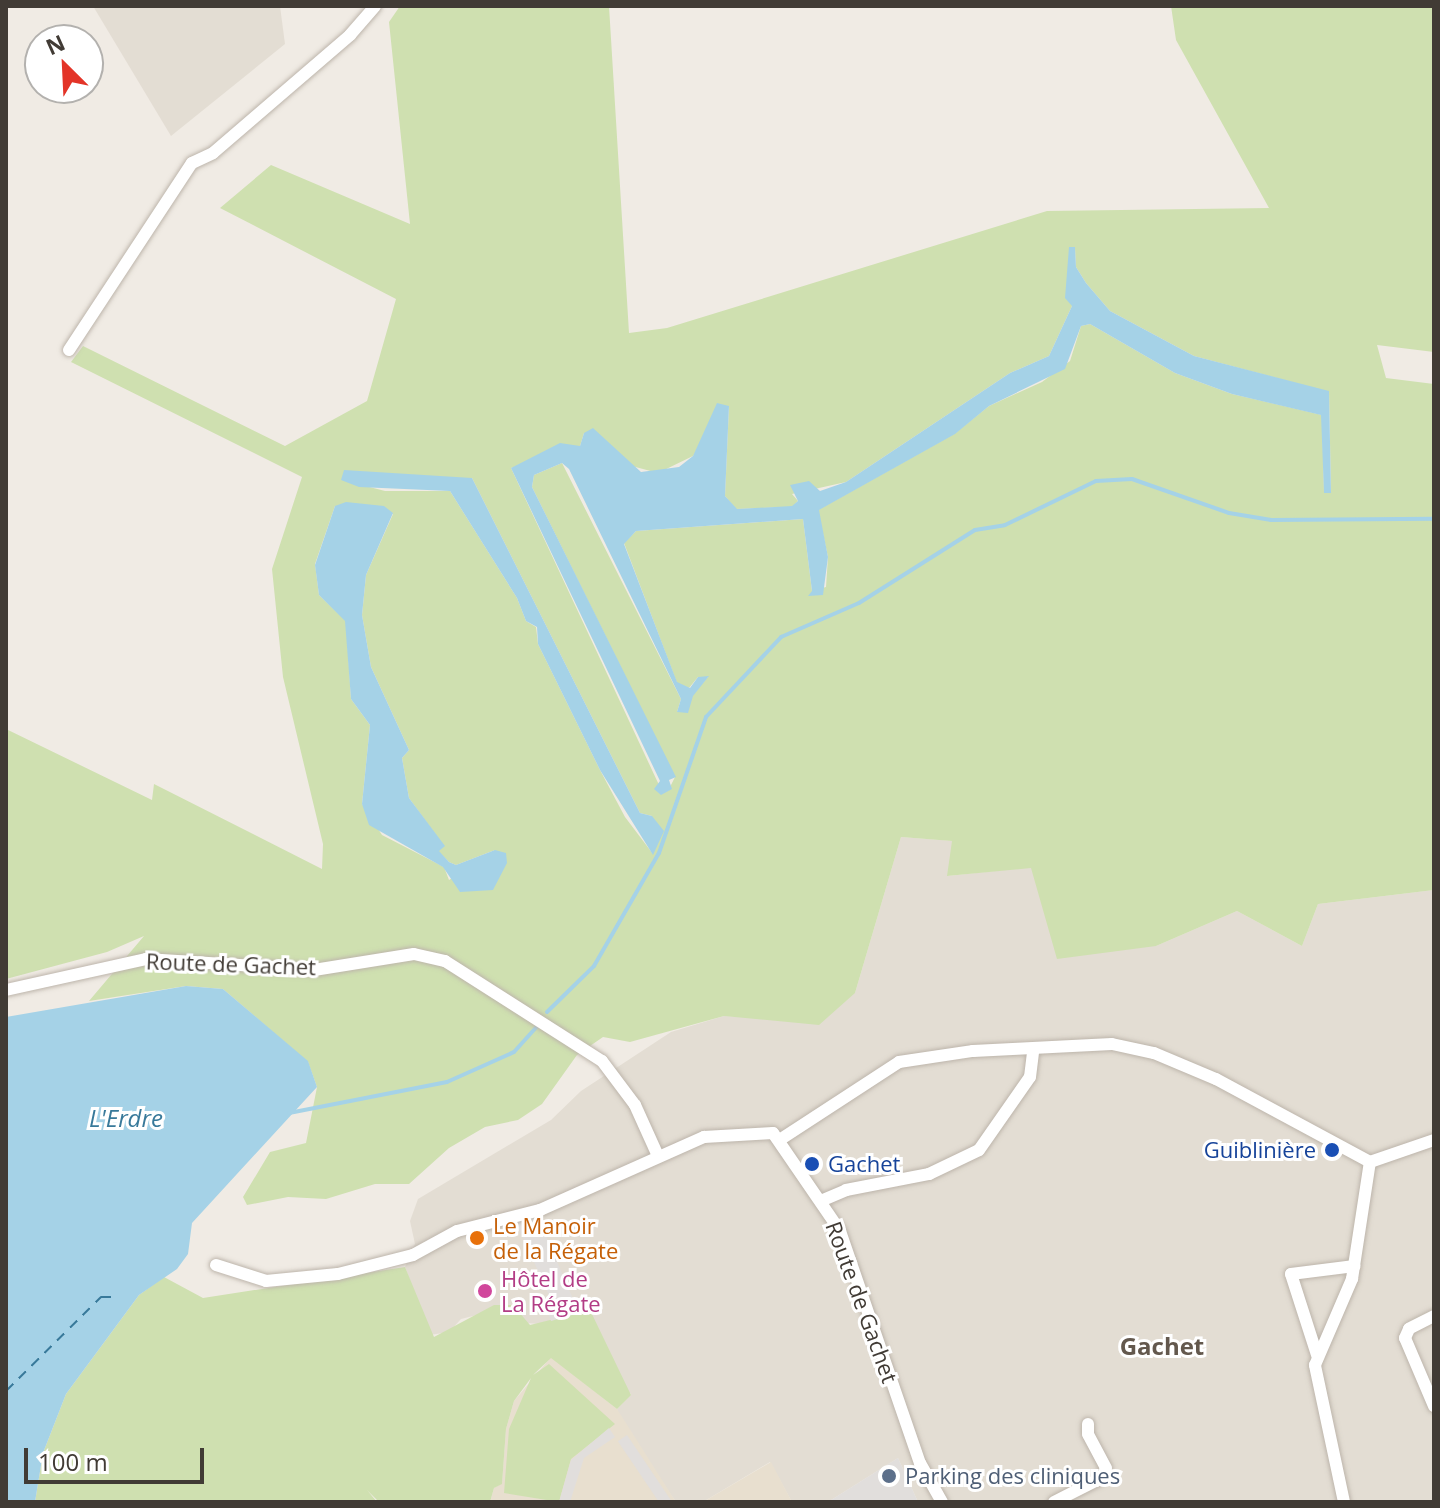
<!DOCTYPE html>
<meta charset="utf-8">
<style>
body{margin:0}
#map{position:relative;width:1440px;height:1508px;overflow:hidden;background:#f0ebe4;font-family:"Open Sans",sans-serif}
div>[style]{position:absolute}
.residential>*{inset:0;background:#e3ddd3}
.education>*{inset:0;background:#e8dfcf}
.green>*{inset:0;background:#cfe0b0}
.parking>*{inset:0;background:#e1dedc;transform-origin:0 0}
.water>*{inset:0;background:#a5d2e7}
.stream>*{height:4px;margin:-2px;padding:0 2px;transform-origin:2px;border-radius:2px;background:#a5d2e7}
.ferry>*{height:2px;margin-top:-1px;transform-origin:0;background:repeating-linear-gradient(90deg,#38799a 0 10px,transparent 0 18px)}
.roads{filter:drop-shadow(0 0 2px #bdb5ab) drop-shadow(0 0 2px #bdb5ab)}
.minor>*{height:12px;margin:-6px;padding:0 6px;transform-origin:6px;border-radius:6px;background:#fff}
.dots>*{width:22px;height:22px;translate:-50% -50%;box-sizing:border-box;border:4px solid #fff;border-radius:50%}
span{translate:-50% -50%;white-space:nowrap;text-align:center;line-height:1.15;-webkit-text-stroke:6px #fff;paint-order:stroke}
.street-label{font-size:22px;color:#413b35}
.transit-label{font-size:22px;color:#164399}
.right{translate:-100% -50%;text-align:right}
.left{translate:0 -50%;text-align:left}
.food-label{font-size:22px;color:#c56008}
.hotel-label{font-size:22px;color:#b23c85}
.service-label{font-size:22px;color:#4e5e75}
.water-label{font-size:24px;color:#38799a;font-style:italic}
.neighbourhood-label{font-size:24px;color:#63584d;font-weight:700}
.frame{position:absolute;inset:0;border:8px solid #413b35;pointer-events:none}
.north{position:absolute;left:24px;top:24px;width:80px;height:80px;box-sizing:border-box;background:#fff;border:2px solid #b3b1ae;border-radius:50%;rotate:336deg;font-size:22px;font-weight:700;line-height:32px;text-align:center;color:#413b35}
.north::after{content:'';display:block;margin:auto;width:28px;height:36px;background:#e33428;clip-path:polygon(50% 0,100% 100%,50% 72%,0 100%)}
.scale{position:absolute;left:24px;top:1448px;width:180px;height:36px;box-sizing:border-box;border:4px solid #413b35;border-top:0;padding-left:10px;font-size:24px;line-height:28px;white-space:nowrap;color:#413b35;-webkit-text-stroke:6px #fff;paint-order:stroke}
</style>
<div id="map">
<div class="residential">
<i style="clip-path:polygon(93px 6px,280px 6px,285px 44px,171px 136px)"></i>
<i style="clip-path:polygon(901px 837px,953px 841px,948px 876px,1031px 867px,1156px 946px,1237px 911px,1302px 946px,1318px 904px,1434px 890px,1434px 1502px,918px 1502px,898px 1458px,828px 1502px,792px 1502px,770px 1462px,703px 1502px,676px 1502px,620px 1421px,617px 1409px,631px 1394px,540px 1324px,525px 1323px,513px 1306px,461px 1319px,449px 1332px,430px 1335px,405px 1267px,415px 1244px,410px 1221px,418px 1199px,551px 1120px,581px 1091px,671px 1032px,724px 1016px,752px 1017px,855px 993px)"></i>
</div>
<div class="education">
<i style="clip-path:polygon(551px 1357px,617px 1409px,676px 1502px,490px 1502px,494px 1488px,502px 1483px,506px 1429px,514px 1401px)"></i>
<i style="clip-path:polygon(771px 1462px,792px 1502px,703px 1502px)"></i>
</div>
<div class="green">
<i style="clip-path:polygon(evenodd,400px 6px,609px 6px,629px 333px,667px 328px,1047px 211px,1269px 208px,1176px 40px,1171px 6px,1434px 6px,1434px 352px,1377px 345px,1386px 378px,1434px 384px,1434px 890px,1318px 904px,1302px 946px,1237px 911px,1156px 946px,1057px 959px,1031px 868px,947px 876px,952px 841px,901px 837px,855px 993px,819px 1025px,724px 1016px,630px 1042px,603px 1037px,577px 1055px,542px 1104px,518px 1120px,485px 1127px,449px 1148px,409px 1184px,375px 1184px,326px 1199px,288px 1197px,247px 1205px,243px 1197px,270px 1152px,306px 1143px,317px 1087px,308px 1062px,223px 989px,186px 986px,89px 1001px,144px 936px,107px 952px,6px 979px,6px 729px,152px 800px,154px 784px,322px 869px,323px 844px,283px 677px,272px 569px,302px 477px,71px 362px,83px 346px,285px 446px,367px 401px,396px 299px,220px 208px,271px 165px,410px 224px,389px 22px,400px 6px,1069px 247px,1075px 248px,1076px 267px,1086px 283px,1110px 311px,1194px 356px,1329px 392px,1331px 493px,1324px 492px,1322px 415px,1232px 394px,1175px 373px,1090px 324px,1081px 326px,1070px 361px,1042px 382px,989px 406px,954px 434px,818px 510px,828px 557px,826px 587px,812px 591px,803px 519px,636px 531px,624px 543px,677px 683px,689px 688px,698px 677px,708px 677px,677px 712px,681px 699px,562px 463px,534px 475px,532px 487px,675px 777px,668px 791px,659px 785px,511px 468px,580px 446px,584px 433px,597px 433px,628px 465px,658px 473px,693px 456px,729px 406px,725px 496px,736px 509px,792px 507px,798px 501px,792px 494px,846px 482px,1010px 373px,1049px 356px,1072px 306px,1069px 247px,400px 6px,472px 478px,640px 813px,652px 816px,653px 854px,625px 817px,600px 770px,538px 644px,536px 627px,526px 621px,517px 598px,450px 491px,385px 491px,354px 483px,472px 478px,400px 6px,335px 506px,393px 514px,366px 575px,362px 615px,371px 667px,409px 750px,402px 758px,409px 798px,444px 846px,438px 851px,449px 862px,456px 865px,495px 850px,449px 880px,444px 867px,382px 835px,362px 804px,370px 725px,351px 699px,346px 621px,319px 595px,315px 564px,335px 506px)"></i>
<i style="clip-path:polygon(405px 1267px,434px 1337px,494px 1305px,513px 1305px,530px 1325px,590px 1310px,631px 1395px,617px 1409px,551px 1358px,533px 1375px,549px 1364px,615px 1424px,571px 1459px,559px 1502px,504px 1493px,509px 1429px,531px 1378px,514px 1401px,506px 1429px,502px 1484px,494px 1488px,490px 1502px,379px 1502px,367px 1490px,377px 1502px,35px 1502px,43px 1453px,66px 1394px,139px 1295px,164px 1277px,203px 1298px)"></i>
</div>
<div class="parking">
<i style="clip-path:polygon(538px 1217px,579px 1313px,551px 1321px,545px 1305px,552px 1302px,516px 1222px)"></i>
<i style="clip-path:polygon(609px 1428px,615px 1437px,584px 1458px,570px 1502px,559px 1502px,571px 1460px)"></i>
<i style="left:627px;top:1435px;width:81px;height:11px;rotate:56deg"></i>
<i style="clip-path:polygon(898px 1458px,918px 1502px,828px 1502px)"></i>
</div>
<div class="water">
<i style="clip-path:polygon(1069px 247px,1075px 247px,1076px 267px,1086px 283px,1110px 311px,1194px 356px,1329px 391px,1331px 493px,1324px 493px,1321px 415px,1232px 394px,1175px 373px,1090px 324px,1081px 326px,1065px 369px,989px 406px,955px 434px,819px 510px,828px 557px,823px 595px,808px 596px,812px 591px,803px 519px,636px 531px,624px 544px,677px 682px,690px 688px,698px 677px,709px 676px,693px 696px,688px 713px,677px 712px,681px 699px,569px 469px,562px 463px,534px 475px,532px 487px,676px 777px,669px 780px,672px 789px,661px 795px,654px 789px,660px 781px,511px 468px,560px 443px,580px 446px,584px 433px,593px 428px,641px 472px,679px 467px,693px 456px,717px 403px,729px 406px,725px 496px,737px 509px,792px 506px,798px 501px,790px 485px,809px 481px,820px 491px,846px 482px,1010px 373px,1049px 356px,1072px 306px,1065px 298px)"></i>
<i style="clip-path:polygon(344px 470px,472px 478px,640px 813px,652px 816px,664px 831px,653px 855px,600px 770px,538px 644px,537px 627px,526px 621px,517px 598px,450px 491px,359px 487px,341px 480px)"></i>
<i style="clip-path:polygon(346px 502px,384px 506px,393px 513px,366px 575px,362px 615px,371px 667px,409px 750px,402px 758px,409px 798px,445px 846px,439px 851px,449px 862px,456px 865px,495px 850px,506px 853px,507px 863px,493px 890px,460px 892px,443px 867px,369px 825px,362px 804px,370px 725px,351px 699px,345px 621px,319px 595px,315px 565px,335px 506px)"></i>
<i style="clip-path:polygon(186px 986px,223px 989px,308px 1061px,317px 1087px,192px 1223px,188px 1254px,177px 1269px,139px 1295px,66px 1394px,43px 1453px,35px 1502px,6px 1502px,6px 1017px)"></i>
</div>
<div class="stream">
<i style="left:547px;top:1012px;width:66px;rotate:-44.4deg"></i>
<i style="left:594px;top:966px;width:130px;rotate:-60.1deg"></i>
<i style="left:659px;top:853px;width:144px;rotate:-70.9deg"></i>
<i style="left:706px;top:717px;width:110px;rotate:-46.8deg"></i>
<i style="left:781px;top:637px;width:85px;rotate:-23.6deg"></i>
<i style="left:859px;top:603px;width:137px;rotate:-32.2deg"></i>
<i style="left:975px;top:530px;width:30px;rotate:-9deg"></i>
<i style="left:1005px;top:525px;width:101px;rotate:-25.8deg"></i>
<i style="left:1096px;top:481px;width:36px;rotate:-3deg"></i>
<i style="left:1132px;top:479px;width:103px;rotate:19.3deg"></i>
<i style="left:1229px;top:513px;width:43px;rotate:9.5deg"></i>
<i style="left:1271px;top:520px;width:163px;rotate:-0.4deg"></i>
<i style="left:289px;top:1113px;width:161px;rotate:-11.1deg"></i>
<i style="left:447px;top:1082px;width:73px;rotate:-24.1deg"></i>
<i style="left:514px;top:1052px;width:36px;rotate:-48deg"></i>
</div>
<div class="ferry">
<i style="left:6px;top:1391px;width:134px;rotate:-44.7deg"></i>
<i style="left:101px;top:1297px;width:15px"></i>
</div>
<div class="roads">
<div class="minor">
<i style="left:69px;top:350px;width:224px;rotate:-56.7deg"></i>
<i style="left:192px;top:163px;width:23px;rotate:-25deg"></i>
<i style="left:213px;top:153px;width:181px;rotate:-40.7deg"></i>
<i style="left:350px;top:35px;width:38px;rotate:-49deg"></i>
<i style="left:6px;top:990px;width:143px;rotate:-12.5deg"></i>
<i style="left:146px;top:959px;width:168px;rotate:3.7deg"></i>
<i style="left:314px;top:970px;width:101px;rotate:-9.1deg"></i>
<i style="left:414px;top:954px;width:32px;rotate:13deg"></i>
<i style="left:445px;top:961px;width:186px;rotate:32.5deg"></i>
<i style="left:602px;top:1061px;width:55px;rotate:53.1deg"></i>
<i style="left:635px;top:1105px;width:56px;rotate:65.7deg"></i>
<i style="left:781px;top:1139px;width:141px;rotate:-33.1deg"></i>
<i style="left:899px;top:1062px;width:75px;rotate:-8.5deg"></i>
<i style="left:973px;top:1051px;width:139px;rotate:-2.9deg"></i>
<i style="left:1112px;top:1044px;width:43px;rotate:12.1deg"></i>
<i style="left:1154px;top:1053px;width:67px;rotate:22.8deg"></i>
<i style="left:1216px;top:1079px;width:175px;rotate:28.3deg"></i>
<i style="left:1370px;top:1162px;width:68px;rotate:-19deg"></i>
<i style="left:823px;top:1200px;width:25px;rotate:-23deg"></i>
<i style="left:846px;top:1190px;width:85px;rotate:-10.9deg"></i>
<i style="left:929px;top:1174px;width:55px;rotate:-25.6deg"></i>
<i style="left:979px;top:1150px;width:89px;rotate:-55.1deg"></i>
<i style="left:1030px;top:1077px;width:26px;rotate:-83deg"></i>
<i style="left:216px;top:1265px;width:52px;rotate:17.7deg"></i>
<i style="left:266px;top:1281px;width:72px;rotate:-5.6deg"></i>
<i style="left:338px;top:1274px;width:77px;rotate:-14.2deg"></i>
<i style="left:413px;top:1255px;width:50px;rotate:-28.6deg"></i>
<i style="left:457px;top:1231px;width:86px;rotate:-14.2deg"></i>
<i style="left:540px;top:1210px;width:180px;rotate:-24deg"></i>
<i style="left:704px;top:1137px;width:69px;rotate:-3.3deg"></i>
<i style="left:773px;top:1133px;width:119px;rotate:55.6deg"></i>
<i style="left:840px;top:1231px;width:245px;rotate:71deg"></i>
<i style="left:920px;top:1463px;width:45px;rotate:60.6deg"></i>
<i style="left:1434px;top:1316px;width:28px;rotate:153deg"></i>
<i style="left:1409px;top:1329px;width:10px;rotate:114deg"></i>
<i style="left:1405px;top:1338px;width:74px;rotate:66.9deg"></i>
<i style="left:1317px;top:1355px;width:85px;rotate:-107.8deg"></i>
<i style="left:1291px;top:1274px;width:64px;rotate:-7.2deg"></i>
<i style="left:1054px;top:1502px;width:55px;rotate:-27deg"></i>
<i style="left:1103px;top:1477px;width:9px;rotate:-72deg"></i>
<i style="left:1106px;top:1468px;width:38px;rotate:-118deg"></i>
<i style="left:1088px;top:1434px;width:10px;rotate:-90deg"></i>
<i style="left:1344px;top:1502px;width:140px;rotate:-102deg"></i>
<i style="left:1315px;top:1365px;width:94px;rotate:-66.7deg"></i>
<i style="left:1352px;top:1279px;width:118px;rotate:-81.3deg"></i>
</div>
</div>
<div class="dots">
<i style="left:1332px;top:1150px;background:#1a4fb4"></i>
<i style="left:812px;top:1164px;background:#1a4fb4"></i>
<i style="left:477px;top:1238px;background:#e8710a"></i>
<i style="left:485px;top:1291px;background:#d1479c"></i>
<i style="left:889px;top:1476px;background:#5c6f8a"></i>
</div>
<div class="street-label">
<span style="left:231px;top:964px;rotate:2deg">Route de Gachet</span>
<span style="left:862px;top:1302px;rotate:70deg">Route de Gachet</span>
</div>
<div class="transit-label">
<span class="right" style="left:1316px;top:1150px">Guiblinière</span>
<span class="left" style="left:828px;top:1164px">Gachet</span>
</div>
<div class="food-label">
<span class="left" style="left:493px;top:1238px">Le Manoir<br>de la Régate</span>
</div>
<div class="hotel-label">
<span class="left" style="left:501px;top:1291px">Hôtel de<br>La Régate</span>
</div>
<div class="service-label">
<span class="left" style="left:905px;top:1476px">Parking des cliniques</span>
</div>
<div class="water-label">
<span style="left:126px;top:1118px">L'Erdre</span>
</div>
<div class="neighbourhood-label">
<span style="left:1162px;top:1346px">Gachet</span>
</div>
<div class="frame"></div>
<div class="north">N</div>
<div class="scale">100 m</div>
</div>
